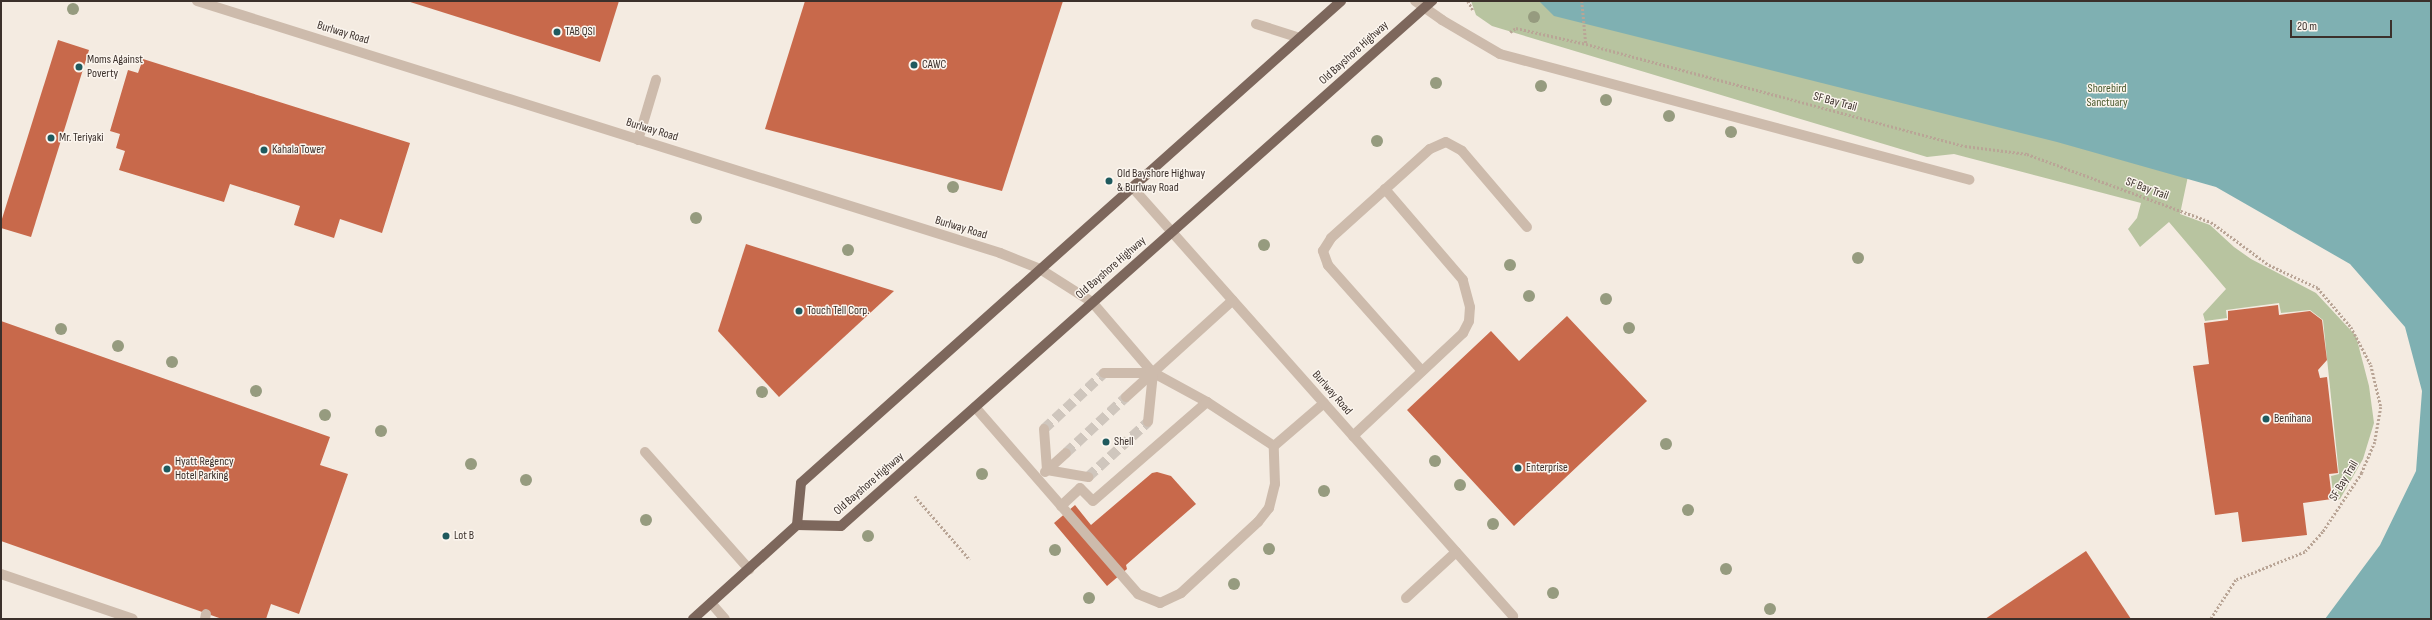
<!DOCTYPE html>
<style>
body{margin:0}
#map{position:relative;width:2432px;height:620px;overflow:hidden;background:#f4ebe1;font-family:"Sofia Sans Condensed",sans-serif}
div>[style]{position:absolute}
.green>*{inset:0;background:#b8c4a0}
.water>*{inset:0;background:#7fb0b2}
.building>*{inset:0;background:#c8694b}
.minor-tunnel>*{height:10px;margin-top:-5px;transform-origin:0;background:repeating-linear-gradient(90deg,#cfc6bd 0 10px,transparent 0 15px)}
.path>*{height:2.5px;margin-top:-1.25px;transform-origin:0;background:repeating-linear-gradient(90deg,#b9a596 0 2px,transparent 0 4px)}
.minor>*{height:10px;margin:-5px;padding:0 5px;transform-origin:5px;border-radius:5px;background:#cdbbac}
.major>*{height:10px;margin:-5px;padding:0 5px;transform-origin:5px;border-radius:5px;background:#7d675c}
.trees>*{width:12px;height:12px;margin:-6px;border-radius:50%;background:#969b7f}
.dots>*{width:11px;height:11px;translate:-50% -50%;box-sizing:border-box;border:2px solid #fbf5ee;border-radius:50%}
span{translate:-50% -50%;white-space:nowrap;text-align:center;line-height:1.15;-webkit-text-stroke:3px #fbf5ee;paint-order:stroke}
.poi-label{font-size:12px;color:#3b302b}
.left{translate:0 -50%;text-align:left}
.street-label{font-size:12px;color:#3b302b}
.park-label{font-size:12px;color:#4a5a2e}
.frame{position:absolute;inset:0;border:2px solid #3b302b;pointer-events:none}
.scale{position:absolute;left:2290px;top:20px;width:102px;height:18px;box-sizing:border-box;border:2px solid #3b302b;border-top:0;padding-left:5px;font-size:12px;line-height:14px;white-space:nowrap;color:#3b302b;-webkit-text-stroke:3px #fbf5ee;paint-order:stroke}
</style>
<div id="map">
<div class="green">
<i style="clip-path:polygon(1471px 1px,2225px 1px,2180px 214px,2210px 225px,2234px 247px,2251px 259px,2316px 293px,2356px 336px,2369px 386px,2374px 423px,2363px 459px,2340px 499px,2334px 501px,2331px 476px,2339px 474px,2323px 320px,2310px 310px,2281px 313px,2279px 303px,2226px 310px,2227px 318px,2205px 321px,2203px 314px,2226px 289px,2169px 222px,2140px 247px,2128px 229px,2137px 218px,2141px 203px,1954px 154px,1927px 157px,1492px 26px,1476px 15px)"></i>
</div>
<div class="water">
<i style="clip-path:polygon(1539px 1px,2431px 1px,2431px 619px,2325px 619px,2380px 545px,2416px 471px,2422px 391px,2405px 327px,2350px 264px,2216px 187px,2057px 142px,1554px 16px)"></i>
</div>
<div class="building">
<i style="clip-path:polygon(407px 1px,619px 1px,600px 62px)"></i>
<i style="clip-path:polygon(805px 1px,1063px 1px,1002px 191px,765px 129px)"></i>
<i style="clip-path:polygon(58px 40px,89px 50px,31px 237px,1px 228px,1px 222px)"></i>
<i style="clip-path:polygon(143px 59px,410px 143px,382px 233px,340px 219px,334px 238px,294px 225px,300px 206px,230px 184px,224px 202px,119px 170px,125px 151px,116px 148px,120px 134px,110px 131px,128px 70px,138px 73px)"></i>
<i style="clip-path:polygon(746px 244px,894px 291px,779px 397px,718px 331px)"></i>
<i style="clip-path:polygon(2278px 305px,2279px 315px,2310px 311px,2322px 320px,2327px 360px,2318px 370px,2320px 378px,2327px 377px,2338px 473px,2329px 474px,2332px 499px,2303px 503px,2307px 535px,2242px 542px,2238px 512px,2215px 515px,2193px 366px,2209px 364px,2204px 323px,2228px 320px,2228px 311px)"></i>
<i style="clip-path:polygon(1567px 316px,1647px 401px,1514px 526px,1407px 410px,1491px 331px,1519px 361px)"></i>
<i style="clip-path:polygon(1px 321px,330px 437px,320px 465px,348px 474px,299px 614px,271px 604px,266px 619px,222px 619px,1px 541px)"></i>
<i style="clip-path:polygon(1157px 472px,1171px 476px,1196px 504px,1126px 565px,1127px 569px,1107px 586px,1054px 523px,1075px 505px,1091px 525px,1152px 473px)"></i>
<i style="clip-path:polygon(2086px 551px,2131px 619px,1985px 619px)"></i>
</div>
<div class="minor-tunnel">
<i style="left:1044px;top:429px;width:82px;rotate:-43deg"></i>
<i style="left:1066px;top:453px;width:82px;rotate:-43deg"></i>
<i style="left:1088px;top:477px;width:81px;rotate:-42.5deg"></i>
</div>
<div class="path">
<i style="left:1468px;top:1px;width:10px;rotate:61deg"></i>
<i style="left:1582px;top:1px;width:43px;rotate:84.7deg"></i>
<i style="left:1510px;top:32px;width:7px;rotate:-34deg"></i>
<i style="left:1516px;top:28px;width:72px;rotate:12.9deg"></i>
<i style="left:1586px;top:44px;width:392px;rotate:15.1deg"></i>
<i style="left:1965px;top:146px;width:63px;rotate:7.4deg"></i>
<i style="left:2027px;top:154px;width:196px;rotate:20.3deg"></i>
<i style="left:2211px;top:222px;width:72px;rotate:36.6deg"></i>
<i style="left:2269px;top:265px;width:54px;rotate:25.1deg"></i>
<i style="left:2318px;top:288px;width:51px;rotate:49.8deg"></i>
<i style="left:2351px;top:327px;width:43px;rotate:62.2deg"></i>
<i style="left:2371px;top:365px;width:43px;rotate:76.6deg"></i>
<i style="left:2381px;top:407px;width:36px;rotate:100deg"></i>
<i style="left:2375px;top:442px;width:34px;rotate:113deg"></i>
<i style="left:2362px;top:473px;width:71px;rotate:123.5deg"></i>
<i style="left:2323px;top:532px;width:27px;rotate:132deg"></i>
<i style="left:2305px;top:552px;width:74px;rotate:157.9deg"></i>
<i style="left:2236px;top:580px;width:46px;rotate:122.7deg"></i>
<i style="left:915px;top:496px;width:84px;rotate:49.3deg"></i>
</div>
<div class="minor">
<i style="left:197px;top:1px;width:842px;rotate:17.42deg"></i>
<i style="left:1000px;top:253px;width:43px;rotate:21.8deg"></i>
<i style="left:1040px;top:269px;width:62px;rotate:32.4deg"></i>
<i style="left:1092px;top:302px;width:92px;rotate:49.4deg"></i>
<i style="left:1152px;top:372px;width:63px;rotate:28.6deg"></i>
<i style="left:1207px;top:402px;width:80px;rotate:33.3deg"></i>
<i style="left:1274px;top:446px;width:66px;rotate:-40.7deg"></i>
<i style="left:1415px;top:1px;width:33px;rotate:35deg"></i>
<i style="left:1442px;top:20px;width:67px;rotate:30.4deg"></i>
<i style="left:1500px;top:54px;width:486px;rotate:15deg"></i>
<i style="left:1256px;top:24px;width:46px;rotate:17.7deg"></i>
<i style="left:638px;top:140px;width:63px;rotate:-73.3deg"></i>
<i style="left:1132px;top:187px;width:574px;rotate:48.39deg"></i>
<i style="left:1422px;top:371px;width:142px;rotate:-131.6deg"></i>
<i style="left:1328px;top:265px;width:15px;rotate:-110deg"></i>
<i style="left:1323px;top:251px;width:15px;rotate:-58deg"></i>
<i style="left:1331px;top:238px;width:133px;rotate:-42deg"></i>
<i style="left:1430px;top:149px;width:17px;rotate:-24deg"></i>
<i style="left:1446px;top:142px;width:18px;rotate:29deg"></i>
<i style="left:1462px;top:151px;width:100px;rotate:49.5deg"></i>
<i style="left:1104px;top:373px;width:49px"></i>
<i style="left:1153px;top:373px;width:49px;rotate:95.8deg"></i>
<i style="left:1126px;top:397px;width:144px;rotate:-42.2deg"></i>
<i style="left:975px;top:407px;width:248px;rotate:48.9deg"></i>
<i style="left:1138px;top:594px;width:24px;rotate:22deg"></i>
<i style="left:1160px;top:603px;width:23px;rotate:-25deg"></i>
<i style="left:1181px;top:593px;width:105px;rotate:-42.7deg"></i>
<i style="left:1258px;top:522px;width:18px;rotate:-52deg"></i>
<i style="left:1269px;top:508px;width:25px;rotate:-76deg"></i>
<i style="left:1275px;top:484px;width:38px;rotate:-92deg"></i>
<i style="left:1044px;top:429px;width:41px;rotate:85.8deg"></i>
<i style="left:1353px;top:436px;width:151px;rotate:-43.1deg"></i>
<i style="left:1463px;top:333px;width:13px;rotate:-63deg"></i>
<i style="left:1469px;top:321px;width:14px;rotate:-86deg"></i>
<i style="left:1470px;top:307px;width:28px;rotate:-105deg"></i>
<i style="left:1463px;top:280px;width:120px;rotate:-130.6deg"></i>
<i style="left:645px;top:452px;width:157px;rotate:48.4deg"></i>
<i style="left:1047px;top:470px;width:42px;rotate:9.7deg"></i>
<i style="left:1045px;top:472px;width:28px;rotate:-42deg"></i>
<i style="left:1061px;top:506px;width:26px;rotate:-43deg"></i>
<i style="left:1080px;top:488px;width:18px;rotate:45deg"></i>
<i style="left:1093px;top:501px;width:151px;rotate:-41deg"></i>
<i style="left:1px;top:574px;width:139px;rotate:18.8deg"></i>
<i style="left:1406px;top:598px;width:68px;rotate:-42.6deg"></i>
<i style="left:711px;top:603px;width:21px;rotate:49deg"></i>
<i style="left:205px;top:619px;width:5px;rotate:-79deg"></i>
</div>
<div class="major">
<i style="left:797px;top:525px;width:44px;rotate:1.3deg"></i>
<i style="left:841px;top:526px;width:791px;rotate:-41.62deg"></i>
<i style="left:693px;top:619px;width:140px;rotate:-42.1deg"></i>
<i style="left:797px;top:525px;width:42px;rotate:-84.6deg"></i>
<i style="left:801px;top:483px;width:724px;rotate:-41.75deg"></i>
</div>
<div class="trees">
<i style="left:73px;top:9px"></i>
<i style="left:1534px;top:17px"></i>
<i style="left:1436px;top:83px"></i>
<i style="left:1541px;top:86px"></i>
<i style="left:1606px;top:100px"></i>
<i style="left:1669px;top:116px"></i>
<i style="left:1731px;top:132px"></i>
<i style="left:1377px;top:141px"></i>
<i style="left:953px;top:187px"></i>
<i style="left:696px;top:218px"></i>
<i style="left:1264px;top:245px"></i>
<i style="left:848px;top:250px"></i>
<i style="left:1858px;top:258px"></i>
<i style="left:1510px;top:265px"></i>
<i style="left:1529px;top:296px"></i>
<i style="left:1606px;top:299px"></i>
<i style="left:1629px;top:328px"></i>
<i style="left:61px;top:329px"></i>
<i style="left:118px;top:346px"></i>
<i style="left:172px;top:362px"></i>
<i style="left:256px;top:391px"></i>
<i style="left:762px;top:392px"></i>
<i style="left:325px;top:415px"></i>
<i style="left:381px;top:431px"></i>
<i style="left:1666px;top:444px"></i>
<i style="left:1435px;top:461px"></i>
<i style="left:471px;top:464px"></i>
<i style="left:982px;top:474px"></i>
<i style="left:526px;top:480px"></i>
<i style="left:1460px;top:485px"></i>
<i style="left:1324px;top:491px"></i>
<i style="left:1688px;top:510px"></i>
<i style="left:646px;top:520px"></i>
<i style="left:1493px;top:524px"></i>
<i style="left:868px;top:536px"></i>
<i style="left:1269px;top:549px"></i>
<i style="left:1055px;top:550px"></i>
<i style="left:1726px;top:569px"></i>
<i style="left:1234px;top:584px"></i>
<i style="left:1553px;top:593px"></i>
<i style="left:1089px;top:598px"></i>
<i style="left:1770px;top:609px"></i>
</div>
<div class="dots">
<i style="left:557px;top:32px;background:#1f5a5e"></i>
<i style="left:914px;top:65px;background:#1f5a5e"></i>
<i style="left:79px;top:67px;background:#1f5a5e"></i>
<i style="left:51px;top:138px;background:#1f5a5e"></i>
<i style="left:264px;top:150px;background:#1f5a5e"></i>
<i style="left:1109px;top:181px;background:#1f5a5e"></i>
<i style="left:799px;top:311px;background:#1f5a5e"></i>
<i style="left:2266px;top:419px;background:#1f5a5e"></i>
<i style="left:1106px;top:442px;background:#1f5a5e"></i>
<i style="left:1518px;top:468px;background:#1f5a5e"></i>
<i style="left:167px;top:469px;background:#1f5a5e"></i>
<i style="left:446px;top:536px;background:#1f5a5e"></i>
</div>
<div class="poi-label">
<span class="left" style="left:565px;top:32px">TAB QSI</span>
<span class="left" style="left:87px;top:67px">Moms Against<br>Poverty</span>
<span class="left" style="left:922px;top:65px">CAWC</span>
<span class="left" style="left:59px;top:138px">Mr. Teriyaki</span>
<span class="left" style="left:272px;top:150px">Kahala Tower</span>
<span class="left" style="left:1117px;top:181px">Old Bayshore Highway<br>&amp; Burlway Road</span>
<span class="left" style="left:807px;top:311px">Touch Tell Corp.</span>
<span class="left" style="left:2274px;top:419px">Benihana</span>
<span class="left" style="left:1114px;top:442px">Shell</span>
<span class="left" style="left:175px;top:469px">Hyatt Regency<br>Hotel Parking</span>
<span class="left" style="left:1526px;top:468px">Enterprise</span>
<span class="left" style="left:454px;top:536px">Lot B</span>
</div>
<div class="street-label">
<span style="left:343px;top:33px;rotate:17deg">Burlway Road</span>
<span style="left:1354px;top:53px;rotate:-42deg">Old Bayshore Highway</span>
<span style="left:1835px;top:102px;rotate:15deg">SF Bay Trail</span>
<span style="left:652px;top:130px;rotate:17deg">Burlway Road</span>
<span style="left:2147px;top:189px;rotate:20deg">SF Bay Trail</span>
<span style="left:961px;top:228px;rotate:17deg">Burlway Road</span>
<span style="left:1111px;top:268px;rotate:-41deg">Old Bayshore Highway</span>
<span style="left:1332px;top:393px;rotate:49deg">Burlway Road</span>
<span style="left:2344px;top:481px;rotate:-59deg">SF Bay Trail</span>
<span style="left:869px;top:484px;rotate:-41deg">Old Bayshore Highway</span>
</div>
<div class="park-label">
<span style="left:2107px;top:96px">Shorebird<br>Sanctuary</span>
</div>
<div class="frame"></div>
<div class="scale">20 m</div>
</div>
